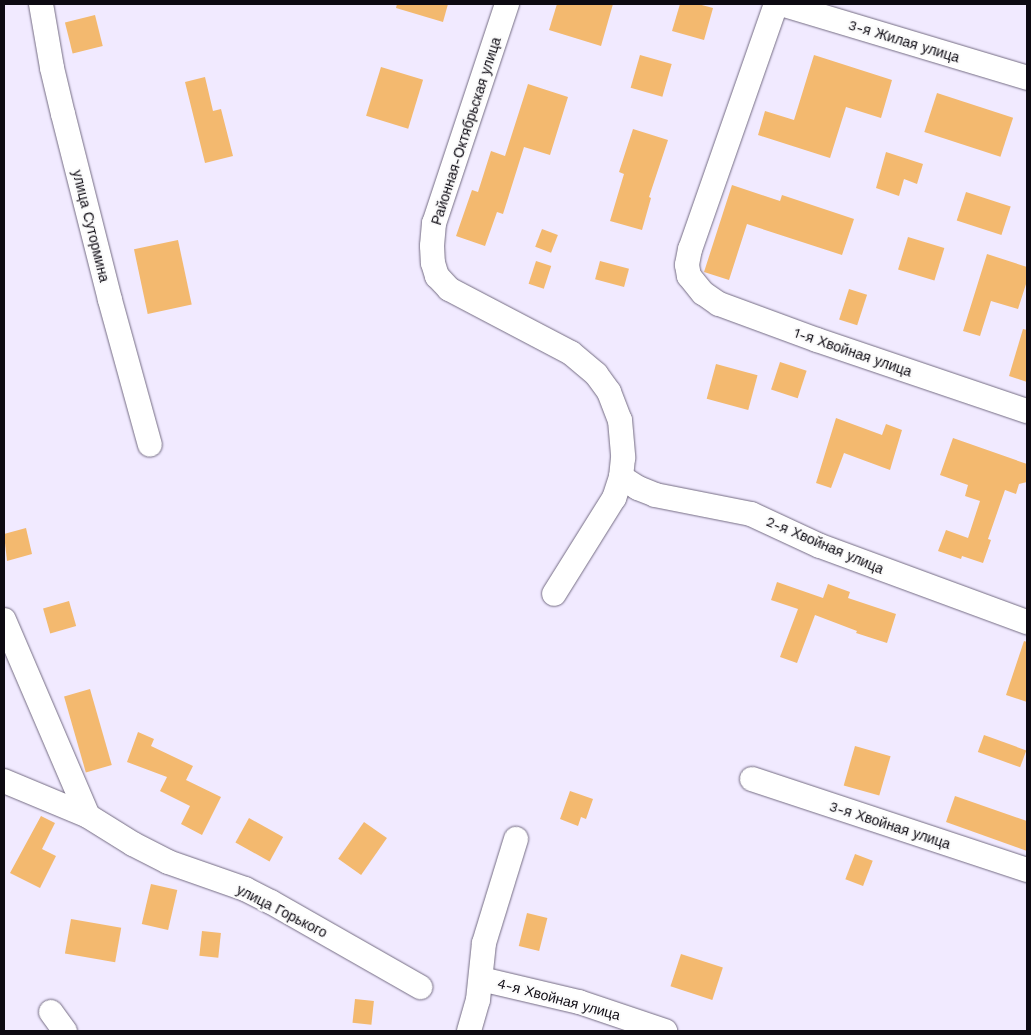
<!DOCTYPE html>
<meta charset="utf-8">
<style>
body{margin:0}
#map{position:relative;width:1031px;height:1035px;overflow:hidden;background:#f1eaff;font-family:"Work Sans",sans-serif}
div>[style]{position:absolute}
.building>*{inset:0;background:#f3b96f;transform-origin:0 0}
.roads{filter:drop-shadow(0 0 1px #746c83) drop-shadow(0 0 1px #746c83)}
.minor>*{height:24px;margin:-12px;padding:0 12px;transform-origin:12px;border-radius:12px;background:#fff}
span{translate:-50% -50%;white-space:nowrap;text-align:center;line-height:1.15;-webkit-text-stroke:4px #fbfbfb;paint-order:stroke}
.street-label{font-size:14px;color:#0d0a12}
.frame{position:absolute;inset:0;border:5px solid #0d0a12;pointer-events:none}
</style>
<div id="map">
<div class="building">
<i style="clip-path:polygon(397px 4px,448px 4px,443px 22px,396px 8px)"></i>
<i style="clip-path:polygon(557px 4px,613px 4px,601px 46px,549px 30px)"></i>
<i style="clip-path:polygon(680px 4px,698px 4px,713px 8px,704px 40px,672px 31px)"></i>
<i style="left:95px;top:15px;width:32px;height:31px;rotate:76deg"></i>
<i style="left:640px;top:55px;width:33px;height:34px;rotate:16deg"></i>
<i style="clip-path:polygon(814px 55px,892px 80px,881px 118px,846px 107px,830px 158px,758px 135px,765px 111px,794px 120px)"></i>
<i style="left:381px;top:67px;width:44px;height:51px;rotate:17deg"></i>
<i style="clip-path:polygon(205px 77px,213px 111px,221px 109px,233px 156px,205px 163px,185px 82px)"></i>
<i style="clip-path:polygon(528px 84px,568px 97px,550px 155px,524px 147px,503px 214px,497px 212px,485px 246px,456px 236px,472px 190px,478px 192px,491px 151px,505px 156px)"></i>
<i style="left:937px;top:93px;width:80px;height:41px;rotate:18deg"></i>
<i style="clip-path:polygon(633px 129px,668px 140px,649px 197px,651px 198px,642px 230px,610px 221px,624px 174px,619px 172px)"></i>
<i style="clip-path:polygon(886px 152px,923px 164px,917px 184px,904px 179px,899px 196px,876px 188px)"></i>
<i style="clip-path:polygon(732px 185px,780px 201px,782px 195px,854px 219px,842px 255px,747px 224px,729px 280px,704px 272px)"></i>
<i style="left:966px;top:192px;width:47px;height:30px;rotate:18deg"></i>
<i style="left:542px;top:229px;width:17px;height:19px;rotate:21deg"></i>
<i style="left:908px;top:237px;width:38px;height:34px;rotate:17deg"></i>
<i style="left:178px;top:240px;width:66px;height:45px;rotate:78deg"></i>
<i style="clip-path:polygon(987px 254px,1027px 267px,1027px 281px,1018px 309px,991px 301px,980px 336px,963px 331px)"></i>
<i style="left:536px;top:261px;width:16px;height:24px;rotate:18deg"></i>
<i style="left:600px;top:261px;width:30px;height:19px;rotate:15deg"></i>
<i style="left:849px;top:289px;width:19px;height:32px;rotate:18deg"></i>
<i style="clip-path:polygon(1023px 329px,1027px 330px,1027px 382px,1009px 376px)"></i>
<i style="left:780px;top:362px;width:28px;height:29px;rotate:18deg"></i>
<i style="left:716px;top:364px;width:43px;height:36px;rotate:15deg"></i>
<i style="clip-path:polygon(836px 418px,882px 435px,886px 424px,902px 430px,890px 470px,844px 453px,831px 488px,816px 483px)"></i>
<i style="clip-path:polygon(953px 438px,1027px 464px,1027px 482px,1019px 484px,1016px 494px,1005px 490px,988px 539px,991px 540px,983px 563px,962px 556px,961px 559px,938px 551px,946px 530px,968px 538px,980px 501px,965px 496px,968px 485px,940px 475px)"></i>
<i style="clip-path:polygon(26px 528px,32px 554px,7px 561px,4px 534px)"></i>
<i style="clip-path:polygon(777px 582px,823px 598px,828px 584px,850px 592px,848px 598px,896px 614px,887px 643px,856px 633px,857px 631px,815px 615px,797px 663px,780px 657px,798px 609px,771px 600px)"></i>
<i style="left:69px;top:601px;width:26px;height:27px;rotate:74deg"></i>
<i style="clip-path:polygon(1024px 641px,1027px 642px,1027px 702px,1006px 695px)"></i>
<i style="left:90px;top:689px;width:79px;height:27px;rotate:74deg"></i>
<i style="clip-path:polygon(138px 732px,154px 739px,151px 746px,193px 766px,186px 780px,221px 797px,202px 835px,181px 824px,190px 806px,160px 791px,167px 777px,127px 762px)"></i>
<i style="left:984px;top:735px;width:45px;height:18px;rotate:20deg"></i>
<i style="left:855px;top:746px;width:37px;height:41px;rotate:16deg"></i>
<i style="clip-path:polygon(570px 791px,593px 799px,586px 819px,581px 817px,578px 826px,560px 819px)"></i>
<i style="clip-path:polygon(955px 796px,1027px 821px,1027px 851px,946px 822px)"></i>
<i style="clip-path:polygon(41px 816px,55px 823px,42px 849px,56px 856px,40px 888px,10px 873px)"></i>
<i style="left:249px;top:818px;width:39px;height:28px;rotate:29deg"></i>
<i style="left:364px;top:822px;width:28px;height:45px;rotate:35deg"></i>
<i style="left:855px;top:854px;width:19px;height:27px;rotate:21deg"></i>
<i style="left:151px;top:884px;width:27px;height:41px;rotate:13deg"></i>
<i style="left:527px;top:913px;width:21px;height:34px;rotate:14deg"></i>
<i style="left:71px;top:919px;width:51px;height:35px;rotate:10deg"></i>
<i style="left:202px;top:931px;width:19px;height:25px;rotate:6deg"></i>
<i style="left:681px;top:954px;width:44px;height:34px;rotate:18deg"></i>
<i style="left:355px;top:999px;width:19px;height:24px;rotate:6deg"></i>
</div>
<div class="roads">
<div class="minor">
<i style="left:41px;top:4px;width:65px;rotate:80.2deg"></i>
<i style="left:52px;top:68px;width:47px;rotate:76.6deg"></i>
<i style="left:63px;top:114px;width:192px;rotate:75.8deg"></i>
<i style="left:110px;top:300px;width:150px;rotate:74.6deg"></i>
<i style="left:507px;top:4px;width:231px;rotate:108.4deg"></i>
<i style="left:434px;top:223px;width:23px;rotate:95deg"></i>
<i style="left:432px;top:246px;width:17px;rotate:87deg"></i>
<i style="left:433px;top:263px;width:14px;rotate:73deg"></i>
<i style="left:437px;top:276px;width:18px;rotate:47deg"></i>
<i style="left:449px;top:289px;width:138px;rotate:27.7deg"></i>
<i style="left:571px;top:353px;width:33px;rotate:40deg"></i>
<i style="left:596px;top:374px;width:22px;rotate:54deg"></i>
<i style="left:609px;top:392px;width:30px;rotate:69deg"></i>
<i style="left:620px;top:420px;width:38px;rotate:85deg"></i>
<i style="left:623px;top:458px;width:19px;rotate:96deg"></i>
<i style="left:621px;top:477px;width:22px;rotate:108deg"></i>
<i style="left:614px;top:498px;width:113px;rotate:122deg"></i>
<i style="left:776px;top:4px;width:260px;rotate:109.3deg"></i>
<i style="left:690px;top:249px;width:16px;rotate:101deg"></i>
<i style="left:687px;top:265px;width:11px;rotate:80deg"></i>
<i style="left:689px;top:276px;width:22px;rotate:51deg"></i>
<i style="left:703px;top:293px;width:19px;rotate:35deg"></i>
<i style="left:719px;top:304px;width:104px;rotate:20.2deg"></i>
<i style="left:817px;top:340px;width:222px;rotate:18.7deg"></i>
<i style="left:781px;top:4px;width:257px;rotate:16.7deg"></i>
<i style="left:621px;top:477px;width:20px;rotate:33deg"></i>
<i style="left:638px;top:488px;width:18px;rotate:22deg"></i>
<i style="left:655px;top:495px;width:98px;rotate:11.2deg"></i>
<i style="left:751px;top:514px;width:76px;rotate:24.9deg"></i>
<i style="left:820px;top:546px;width:221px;rotate:20.2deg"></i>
<i style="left:4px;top:620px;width:213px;rotate:66.8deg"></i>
<i style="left:752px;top:779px;width:290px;rotate:18.3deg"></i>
<i style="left:4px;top:781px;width:91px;rotate:22.6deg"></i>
<i style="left:88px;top:816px;width:53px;rotate:31.9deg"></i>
<i style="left:133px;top:844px;width:39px;rotate:27deg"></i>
<i style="left:168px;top:862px;width:82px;rotate:19.3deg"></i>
<i style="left:245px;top:889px;width:29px;rotate:27deg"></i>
<i style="left:271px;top:902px;width:172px;rotate:29.7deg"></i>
<i style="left:481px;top:979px;width:101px;rotate:13.2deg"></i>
<i style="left:579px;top:1002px;width:91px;rotate:18.6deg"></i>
<i style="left:51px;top:1012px;width:24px;rotate:54deg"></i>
<i style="left:469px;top:1031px;width:32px;rotate:-74deg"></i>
<i style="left:478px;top:1000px;width:57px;rotate:-84deg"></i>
<i style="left:484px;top:943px;width:109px;rotate:-72.9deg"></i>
</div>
</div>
<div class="street-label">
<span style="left:904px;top:41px;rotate:17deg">3-я Жилая улица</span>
<span style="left:466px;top:131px;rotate:-72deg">Районная-Октябрьская улица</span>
<span style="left:91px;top:226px;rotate:76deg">улица Сутормина</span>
<span style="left:853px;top:352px;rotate:19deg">1-я Хвойная улица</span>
<span style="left:825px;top:545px;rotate:23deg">2-я Хвойная улица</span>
<span style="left:890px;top:825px;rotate:18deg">3-я Хвойная улица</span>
<span style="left:282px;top:911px;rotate:27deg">улица Горького</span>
<span style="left:559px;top:999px;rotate:15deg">4-я Хвойная улица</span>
</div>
<div class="frame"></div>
</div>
